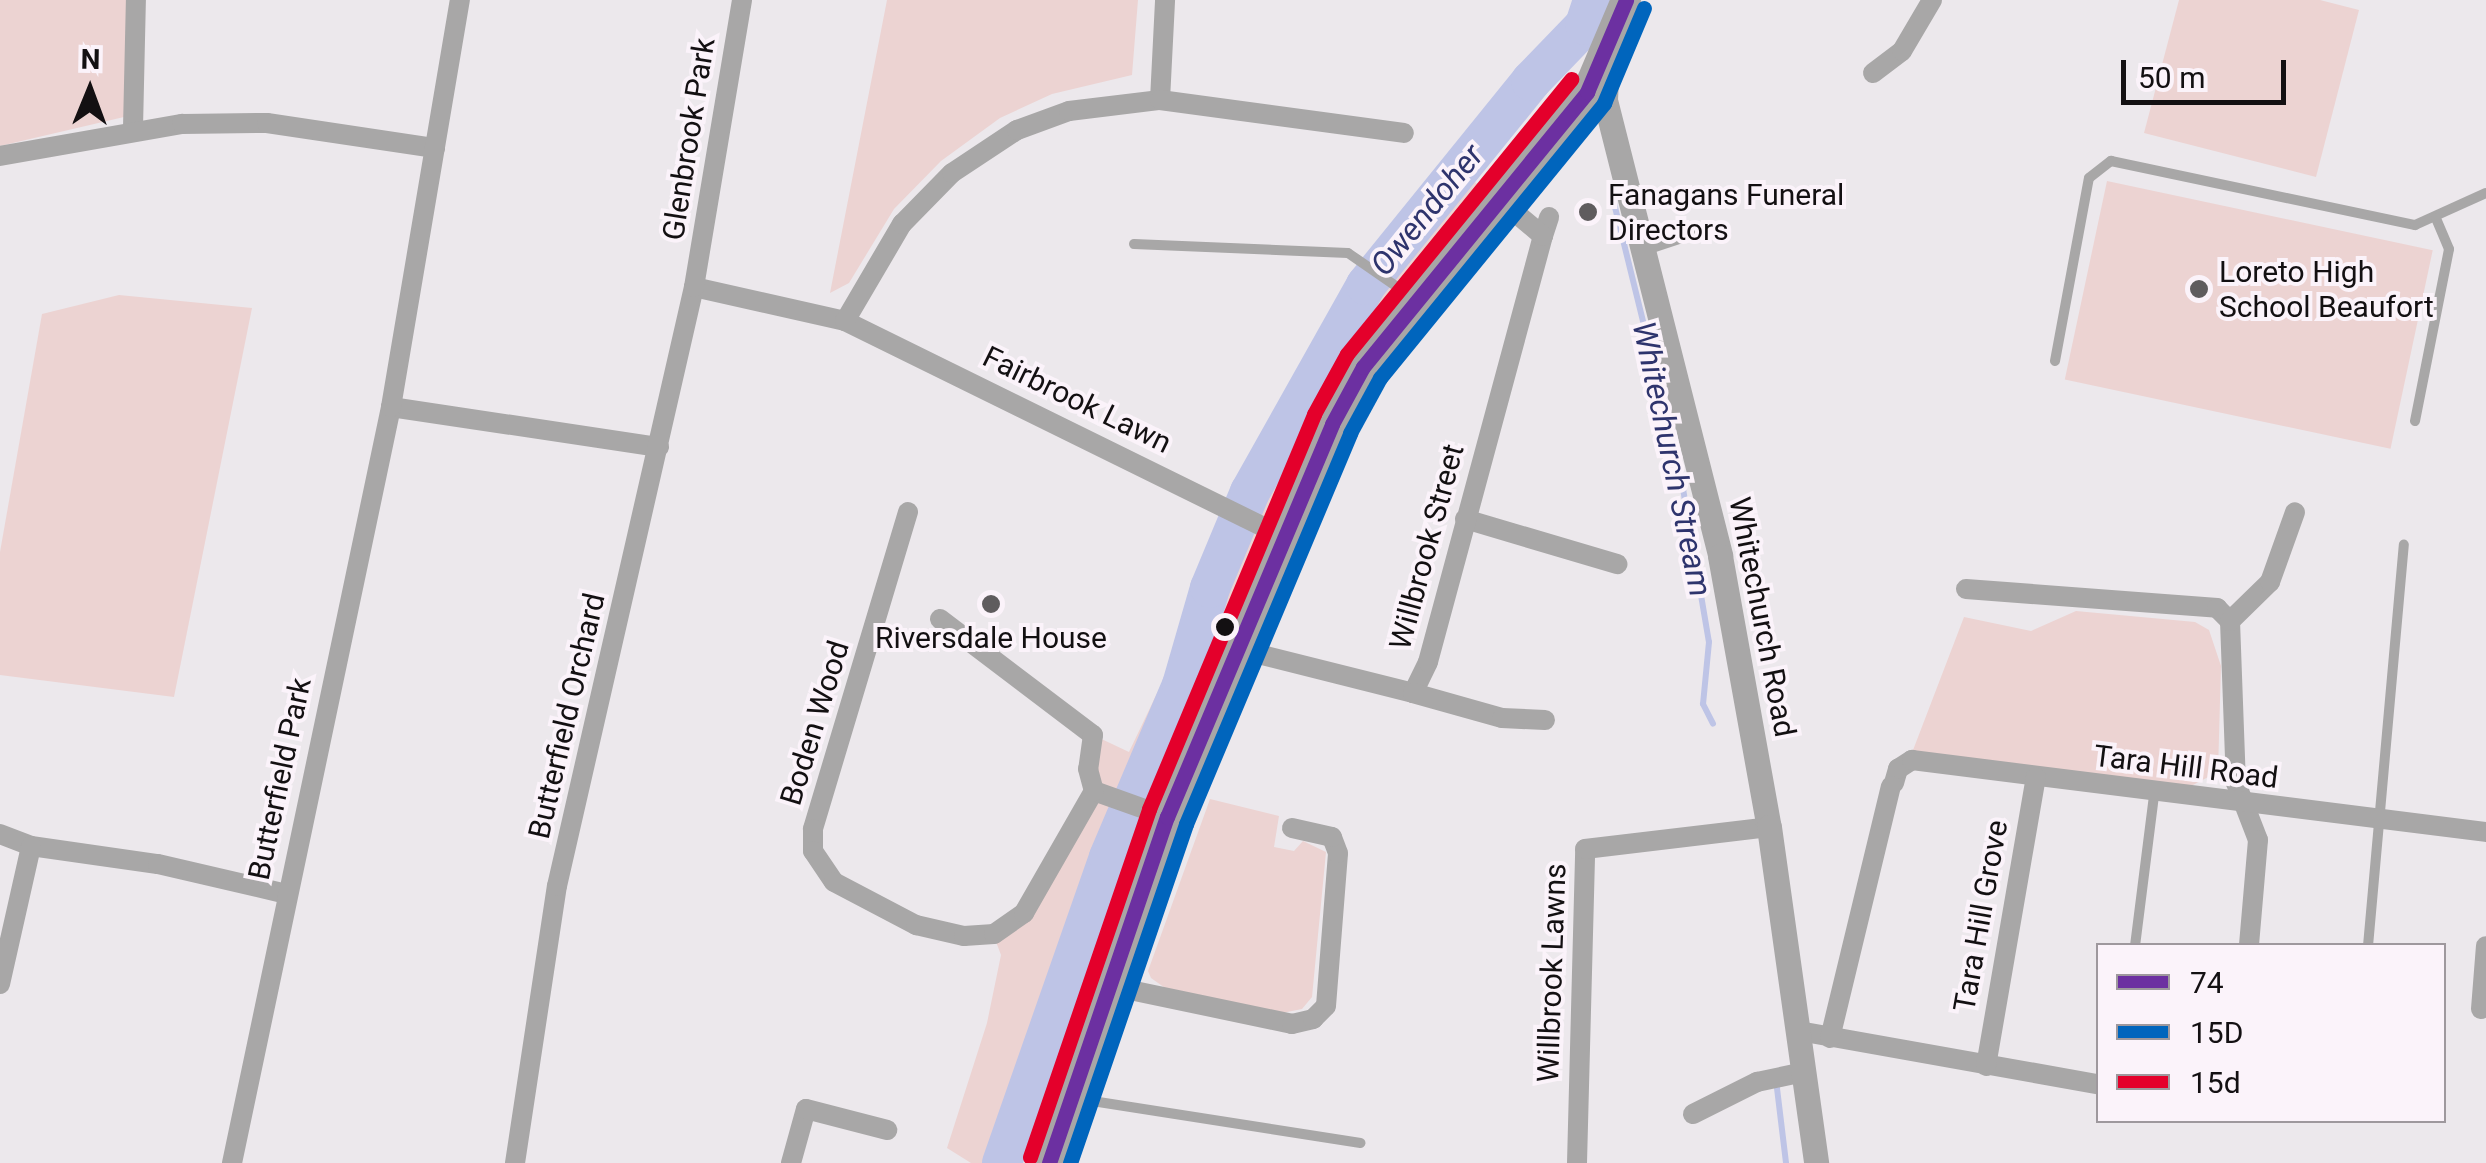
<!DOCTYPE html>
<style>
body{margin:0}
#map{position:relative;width:2486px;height:1163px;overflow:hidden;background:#ece8ec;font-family:Roboto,sans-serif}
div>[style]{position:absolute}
.green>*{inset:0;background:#ecd3d2;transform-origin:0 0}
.stream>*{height:6px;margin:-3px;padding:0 3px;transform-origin:3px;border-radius:3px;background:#bec4e6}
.river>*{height:40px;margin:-20px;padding:0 20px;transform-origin:20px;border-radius:20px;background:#bec4e6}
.service>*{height:10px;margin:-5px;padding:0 5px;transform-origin:5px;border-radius:5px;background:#a8a7a7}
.minor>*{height:20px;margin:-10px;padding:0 10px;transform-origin:10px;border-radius:10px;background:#a8a7a7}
.tertiary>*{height:25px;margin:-12.5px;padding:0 12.5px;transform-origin:12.5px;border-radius:12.5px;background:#a8a7a7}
.secondary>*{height:30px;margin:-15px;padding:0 15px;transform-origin:15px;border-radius:15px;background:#a8a6a6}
.bus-1>*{height:15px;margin:-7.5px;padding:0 7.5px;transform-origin:7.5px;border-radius:7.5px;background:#6c30a1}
.bus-2>*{height:15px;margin:-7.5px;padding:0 7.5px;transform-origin:7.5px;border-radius:7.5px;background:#0065bd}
.bus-3>*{height:15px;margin:-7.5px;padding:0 7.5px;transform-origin:7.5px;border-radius:7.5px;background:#e4002b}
.dots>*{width:28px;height:28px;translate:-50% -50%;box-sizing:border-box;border:5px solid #fbf3fa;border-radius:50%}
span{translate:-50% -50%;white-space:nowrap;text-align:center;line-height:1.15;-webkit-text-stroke:8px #fbf3fa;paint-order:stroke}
.street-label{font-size:30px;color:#131012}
.poi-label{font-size:30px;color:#131012}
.left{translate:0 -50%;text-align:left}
.water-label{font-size:32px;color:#2e346d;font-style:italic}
.legend{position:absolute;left:2096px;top:943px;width:350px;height:180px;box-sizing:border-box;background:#fbf3fa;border:2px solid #9e989d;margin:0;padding:12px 18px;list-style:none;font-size:30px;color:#131012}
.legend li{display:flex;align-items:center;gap:20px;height:50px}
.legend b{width:50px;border:2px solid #9e989d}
.north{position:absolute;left:40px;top:40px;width:100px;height:100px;-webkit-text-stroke:8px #fbf3fa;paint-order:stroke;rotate:1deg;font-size:28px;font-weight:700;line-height:40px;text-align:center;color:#131012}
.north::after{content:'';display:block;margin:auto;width:35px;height:45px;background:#131012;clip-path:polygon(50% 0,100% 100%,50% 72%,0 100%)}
.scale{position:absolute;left:2121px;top:60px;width:165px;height:45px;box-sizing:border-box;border:5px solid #131012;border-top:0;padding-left:12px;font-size:30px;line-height:35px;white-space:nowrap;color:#131012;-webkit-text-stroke:8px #fbf3fa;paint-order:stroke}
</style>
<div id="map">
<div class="green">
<i style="clip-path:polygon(0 0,136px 0,124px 117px,0 146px)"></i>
<i style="clip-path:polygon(887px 0,1138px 0,1132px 75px,1052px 94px,1000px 118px,941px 161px,894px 209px,849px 283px,830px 293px)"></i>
<i style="clip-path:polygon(2179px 0,2320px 0,2359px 10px,2316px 177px,2144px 133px)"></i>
<i style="clip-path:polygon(1460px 167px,1495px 202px,1415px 300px,1278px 535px,1263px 535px,1145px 820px,1023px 1163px,971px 1163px,947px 1148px,987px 1023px,1001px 955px,995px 939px,1080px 810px,1093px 735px,1129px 752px,1290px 415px,1366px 285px)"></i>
<i style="left:2107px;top:181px;width:333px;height:203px;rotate:12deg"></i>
<i style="clip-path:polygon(119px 295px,252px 308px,174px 697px,0 675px,0 552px,42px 314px)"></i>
<i style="clip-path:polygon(2076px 611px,2195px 622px,2209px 630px,2221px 666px,2218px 772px,2191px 786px,1910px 758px,1964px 617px,2031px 631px)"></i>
<i style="clip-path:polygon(1210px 799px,1279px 816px,1274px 847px,1294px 851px,1303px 841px,1326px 852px,1312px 997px,1302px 1009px,1282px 1013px,1168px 990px,1151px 978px,1148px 971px)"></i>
</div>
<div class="stream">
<i style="left:1612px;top:195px;width:284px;rotate:76.2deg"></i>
<i style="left:1680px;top:471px;width:173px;rotate:80.4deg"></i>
<i style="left:1709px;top:642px;width:62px;rotate:95.5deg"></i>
<i style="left:1703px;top:704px;width:22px;rotate:63deg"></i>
<i style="left:1776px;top:1080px;width:84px;rotate:83.1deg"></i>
</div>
<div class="river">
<i style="left:1002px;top:1163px;width:324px;rotate:-70.7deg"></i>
<i style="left:1109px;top:857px;width:187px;rotate:-67deg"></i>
<i style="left:1182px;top:685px;width:101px;rotate:-73.9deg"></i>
<i style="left:1210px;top:588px;width:104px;rotate:-67.4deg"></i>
<i style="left:1250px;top:492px;width:237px;rotate:-60.7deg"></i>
<i style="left:1366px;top:285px;width:262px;rotate:-51deg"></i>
<i style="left:1531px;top:81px;width:78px;rotate:-46deg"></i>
<i style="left:1585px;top:25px;width:26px;rotate:-72deg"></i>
</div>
<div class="service">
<i style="left:1134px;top:244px;width:214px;rotate:2.4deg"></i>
<i style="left:1348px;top:253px;width:79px;rotate:34.7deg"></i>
<i style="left:1643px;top:251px;width:54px;rotate:-18.4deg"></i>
<i style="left:2055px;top:361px;width:186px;rotate:-79.5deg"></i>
<i style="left:2089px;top:178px;width:28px;rotate:-38deg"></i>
<i style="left:2111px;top:161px;width:311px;rotate:11.9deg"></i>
<i style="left:2415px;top:225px;width:78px;rotate:-24.3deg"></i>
<i style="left:2415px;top:421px;width:175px;rotate:-78.8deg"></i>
<i style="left:2449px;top:249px;width:33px;rotate:-113deg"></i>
<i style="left:2135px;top:946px;width:152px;rotate:-82.8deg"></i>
<i style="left:2368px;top:946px;width:403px;rotate:-84.9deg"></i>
<i style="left:1073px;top:1098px;width:291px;rotate:8.9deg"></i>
</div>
<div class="minor">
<i style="left:1873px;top:73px;width:36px;rotate:-37deg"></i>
<i style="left:1902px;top:51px;width:59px;rotate:-59.5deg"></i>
<i style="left:1160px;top:100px;width:100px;rotate:-87.1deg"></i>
<i style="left:133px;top:128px;width:128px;rotate:-88.7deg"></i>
<i style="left:0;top:156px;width:185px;rotate:-10deg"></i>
<i style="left:182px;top:124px;width:85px;rotate:-0.7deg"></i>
<i style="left:267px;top:123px;width:170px;rotate:8.5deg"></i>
<i style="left:1543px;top:236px;width:20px;rotate:-72deg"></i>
<i style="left:694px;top:287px;width:155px;rotate:12.7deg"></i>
<i style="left:845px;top:321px;width:486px;rotate:26.2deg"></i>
<i style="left:845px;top:321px;width:113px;rotate:-59.6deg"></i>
<i style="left:902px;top:224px;width:71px;rotate:-45.6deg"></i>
<i style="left:952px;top:173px;width:78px;rotate:-33.5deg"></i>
<i style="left:1017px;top:130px;width:55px;rotate:-20.1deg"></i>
<i style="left:1069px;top:111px;width:92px;rotate:-6.9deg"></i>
<i style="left:1160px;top:100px;width:246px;rotate:7.7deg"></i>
<i style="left:391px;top:407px;width:271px;rotate:8.5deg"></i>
<i style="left:908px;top:512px;width:331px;rotate:106.7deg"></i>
<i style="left:813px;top:829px;width:22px;rotate:90deg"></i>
<i style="left:813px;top:851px;width:37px;rotate:56deg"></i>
<i style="left:834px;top:882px;width:93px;rotate:27.7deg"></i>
<i style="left:916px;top:925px;width:49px;rotate:12.9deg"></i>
<i style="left:964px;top:936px;width:30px;rotate:-4deg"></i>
<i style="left:994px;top:934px;width:37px;rotate:-35deg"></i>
<i style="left:1024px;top:913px;width:141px;rotate:-60.2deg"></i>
<i style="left:1094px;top:791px;width:77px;rotate:19.6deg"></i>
<i style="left:1465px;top:519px;width:159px;rotate:16.5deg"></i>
<i style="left:1966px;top:589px;width:252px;rotate:4.3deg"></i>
<i style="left:2217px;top:608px;width:18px;rotate:45deg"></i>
<i style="left:2230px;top:621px;width:162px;rotate:87.9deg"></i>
<i style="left:2236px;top:783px;width:61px;rotate:68.9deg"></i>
<i style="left:2258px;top:840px;width:106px;rotate:94.9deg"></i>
<i style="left:940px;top:619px;width:192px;rotate:37.2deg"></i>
<i style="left:1093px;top:735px;width:34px;rotate:98deg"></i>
<i style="left:1088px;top:769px;width:23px;rotate:75deg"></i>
<i style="left:2230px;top:621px;width:56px;rotate:-44.3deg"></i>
<i style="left:2270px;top:582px;width:74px;rotate:-70.3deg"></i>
<i style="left:1234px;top:648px;width:185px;rotate:14.1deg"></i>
<i style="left:1413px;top:693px;width:34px;rotate:-64deg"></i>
<i style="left:1428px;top:662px;width:441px;rotate:-74.9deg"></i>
<i style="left:1543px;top:236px;width:57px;rotate:-139.9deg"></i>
<i style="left:1413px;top:693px;width:92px;rotate:15.7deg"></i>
<i style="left:1502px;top:718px;width:43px;rotate:2.7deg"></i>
<i style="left:1894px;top:783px;width:15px;rotate:-74deg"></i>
<i style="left:1898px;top:769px;width:17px;rotate:-33deg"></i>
<i style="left:1912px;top:760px;width:578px;rotate:7.15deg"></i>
<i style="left:0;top:834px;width:33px;rotate:21deg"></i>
<i style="left:31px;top:846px;width:128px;rotate:8.1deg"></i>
<i style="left:158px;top:864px;width:132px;rotate:13.1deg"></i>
<i style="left:0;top:984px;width:141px;rotate:-77.3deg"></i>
<i style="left:1106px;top:985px;width:190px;rotate:11.8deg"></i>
<i style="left:1292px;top:1024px;width:22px;rotate:-13deg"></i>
<i style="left:1313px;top:1019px;width:18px;rotate:-45deg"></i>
<i style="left:1326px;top:1006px;width:153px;rotate:-85.5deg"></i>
<i style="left:1338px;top:853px;width:17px;rotate:-111deg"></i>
<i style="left:1332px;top:837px;width:41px;rotate:-167.3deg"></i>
<i style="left:2481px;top:1009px;width:63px;rotate:-85.5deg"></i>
<i style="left:1799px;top:1031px;width:304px;rotate:10.1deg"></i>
<i style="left:1830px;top:1038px;width:259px;rotate:-76.4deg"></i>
<i style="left:1986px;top:1066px;width:293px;rotate:-80.2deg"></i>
<i style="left:1693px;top:1114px;width:72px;rotate:-26.6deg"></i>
<i style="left:1757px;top:1082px;width:48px;rotate:-12deg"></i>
<i style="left:232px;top:1163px;width:773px;rotate:-78.12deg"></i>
<i style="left:391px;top:407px;width:413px;rotate:-80.4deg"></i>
<i style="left:515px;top:1163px;width:280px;rotate:-81.4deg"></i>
<i style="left:557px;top:886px;width:614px;rotate:-77.12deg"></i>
<i style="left:694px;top:287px;width:291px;rotate:-80.5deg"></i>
<i style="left:791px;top:1163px;width:56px;rotate:-74.5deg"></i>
<i style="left:806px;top:1109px;width:84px;rotate:14.5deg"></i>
<i style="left:1577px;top:1163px;width:314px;rotate:-88.5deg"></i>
<i style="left:1585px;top:849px;width:185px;rotate:-6.8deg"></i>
</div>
<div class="tertiary">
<i style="left:1607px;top:57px;width:43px;rotate:92.7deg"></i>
<i style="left:1605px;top:100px;width:470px;rotate:75.8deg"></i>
<i style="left:1720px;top:556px;width:275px;rotate:79.8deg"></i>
<i style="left:1769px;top:827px;width:339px;rotate:82deg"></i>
</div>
<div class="secondary">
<i style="left:1049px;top:1163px;width:366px;rotate:-71.2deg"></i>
<i style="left:1167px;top:817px;width:426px;rotate:-67.2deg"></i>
<i style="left:1332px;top:424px;width:65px;rotate:-61.5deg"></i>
<i style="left:1363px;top:367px;width:355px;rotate:-50.8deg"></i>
<i style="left:1587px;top:92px;width:100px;rotate:-67deg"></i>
</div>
<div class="bus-1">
<i style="left:1049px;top:1163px;width:366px;rotate:-71.2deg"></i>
<i style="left:1167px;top:817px;width:426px;rotate:-67.2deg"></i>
<i style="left:1332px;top:424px;width:65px;rotate:-61.5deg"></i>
<i style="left:1363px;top:367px;width:355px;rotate:-50.8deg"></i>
<i style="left:1587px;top:92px;width:100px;rotate:-67deg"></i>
</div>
<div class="bus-2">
<i style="left:1070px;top:1163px;width:358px;rotate:-71.1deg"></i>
<i style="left:1186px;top:824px;width:424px;rotate:-67.2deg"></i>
<i style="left:1350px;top:433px;width:63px;rotate:-61.4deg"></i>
<i style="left:1380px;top:378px;width:355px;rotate:-50.8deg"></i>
<i style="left:1604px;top:103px;width:103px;rotate:-67.2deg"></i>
</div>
<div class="bus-3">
<i style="left:1030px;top:1157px;width:368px;rotate:-71.1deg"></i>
<i style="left:1149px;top:809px;width:428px;rotate:-67.3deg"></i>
<i style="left:1314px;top:414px;width:68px;rotate:-61.2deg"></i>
<i style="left:1347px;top:354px;width:355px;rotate:-50.8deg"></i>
</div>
<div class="dots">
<i style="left:1588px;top:212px;background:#5f5c5e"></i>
<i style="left:2199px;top:289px;background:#5f5c5e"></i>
<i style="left:991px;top:604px;background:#5f5c5e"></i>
<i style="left:1225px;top:627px;background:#131012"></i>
</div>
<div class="street-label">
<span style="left:689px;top:139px;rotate:-81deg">Glenbrook Park</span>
<span style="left:1077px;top:400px;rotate:26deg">Fairbrook Lawn</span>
<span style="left:1427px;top:547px;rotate:-75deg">Willbrook Street</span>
<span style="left:1762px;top:617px;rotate:79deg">Whitechurch Road</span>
<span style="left:567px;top:716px;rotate:-77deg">Butterfield Orchard</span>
<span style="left:815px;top:723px;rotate:-73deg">Boden Wood</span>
<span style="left:2186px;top:767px;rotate:7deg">Tara Hill Road</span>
<span style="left:280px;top:779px;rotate:-78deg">Butterfield Park</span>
<span style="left:1981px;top:916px;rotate:-80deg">Tara Hill Grove</span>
<span style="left:1552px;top:973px;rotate:-88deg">Willbrook Lawns</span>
</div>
<div class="poi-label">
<span class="left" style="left:1608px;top:212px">Fanagans Funeral<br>Directors</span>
<span class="left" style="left:2219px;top:289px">Loreto High<br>School Beaufort</span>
<span style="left:991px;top:638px">Riversdale House</span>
</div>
<div class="water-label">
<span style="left:1427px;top:210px;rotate:-51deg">Owendoher</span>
<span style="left:1672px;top:459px;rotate:78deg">Whitechurch Stream</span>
</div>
<ul class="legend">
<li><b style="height:12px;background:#6c30a1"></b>74</li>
<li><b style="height:12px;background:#0065bd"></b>15D</li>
<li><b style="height:12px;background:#e4002b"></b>15d</li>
</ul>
<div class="north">N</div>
<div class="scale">50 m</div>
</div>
